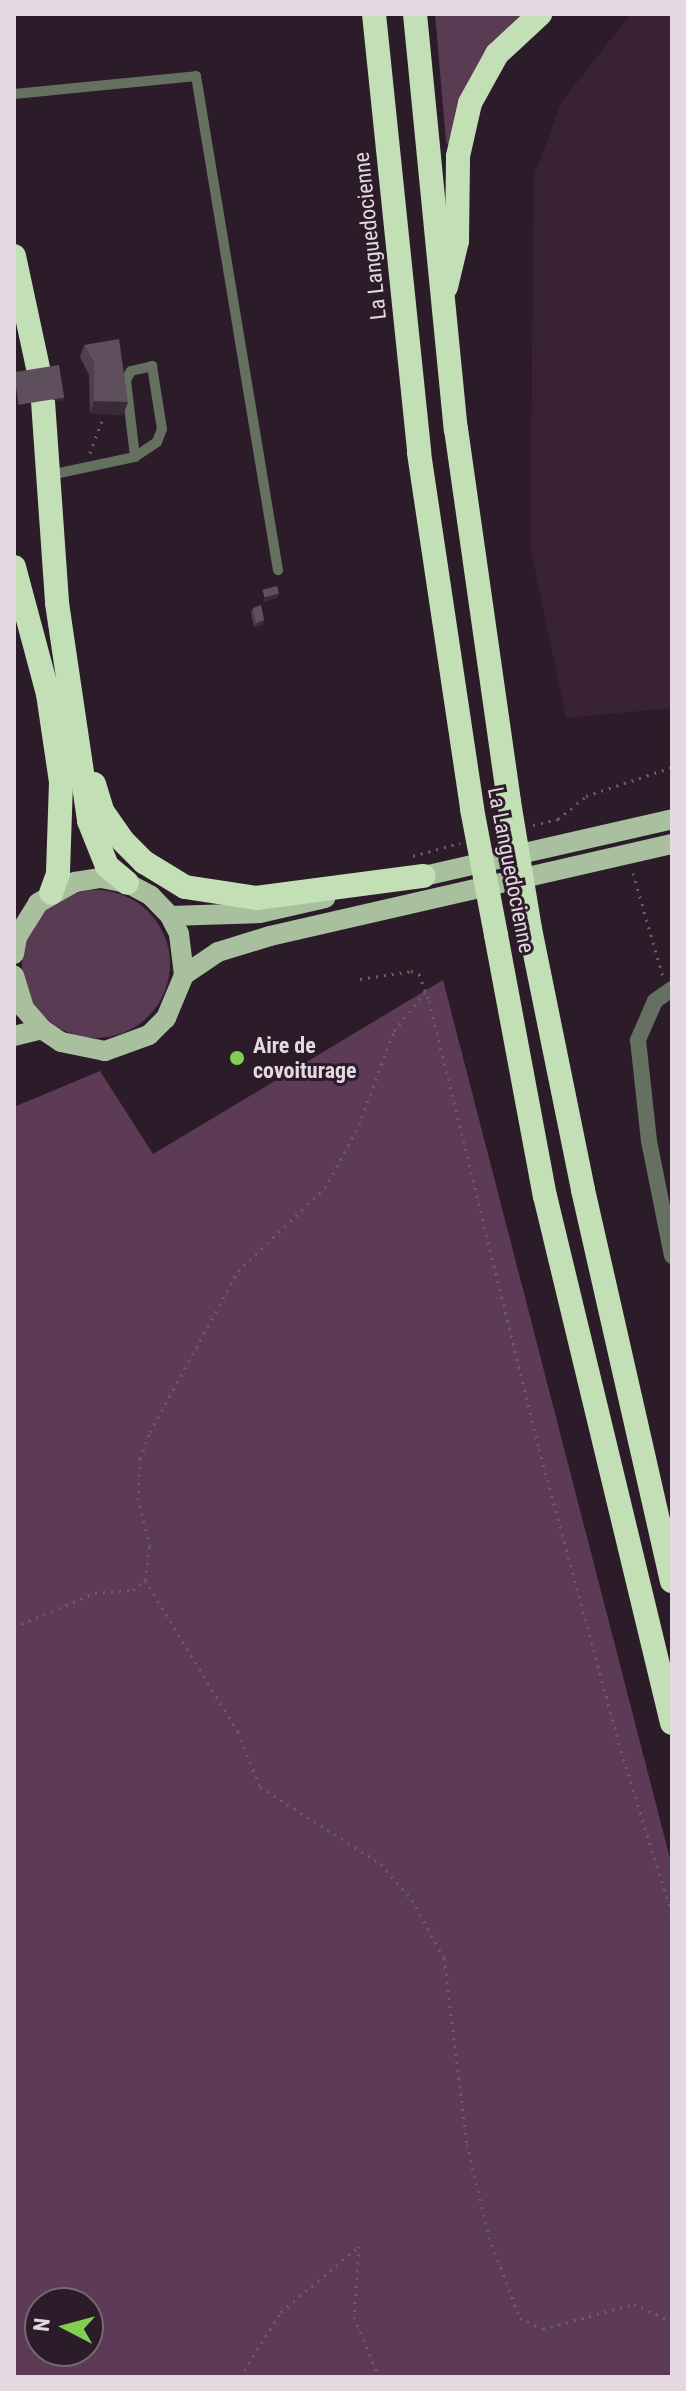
<!DOCTYPE html>
<style>
body{margin:0}
#map{position:relative;width:686px;height:2391px;overflow:hidden;background:#2c1c29;font-family:"Roboto Condensed",sans-serif}
div>[style]{position:absolute}
.built>*{inset:0;background:#382233}
.green>*{inset:0;background:#593c53}
.round{border-radius:50%}
.forest>*{inset:0;background:#5d3a56}
.path>*{height:3px;margin-top:-1.5px;transform-origin:0;background:repeating-linear-gradient(90deg,#6b5c68 0 2px,transparent 0 8px)}
.service>*{height:10px;margin:-5px;padding:0 5px;transform-origin:5px;border-radius:5px;background:#657060}
.minor>*{height:16px;margin:-8px;padding:0 8px;transform-origin:8px;border-radius:8px;background:#657060}
.primary>*{height:20px;margin:-10px;padding:0 10px;transform-origin:10px;border-radius:10px;background:#a8c09e}
.motorway>*{height:24px;margin:-12px;padding:0 12px;transform-origin:12px;border-radius:12px;background:#c3dfb6}
.motorway-bridge>*{height:24px;margin:-12px;padding:0 12px;transform-origin:12px;border-radius:12px;background:#c3dfb6}
.wall>*{inset:0;background:#4f3e4b}
.shaded-wall>*{inset:0;background:#3a2937;transform-origin:0 0}
.building>*{inset:0;background:#5f4e5b;transform-origin:0 0}
.dots>*{width:22px;height:22px;translate:-50% -50%;box-sizing:border-box;border:4px solid #2c1c29;border-radius:50%}
span{translate:-50% -50%;white-space:nowrap;text-align:center;line-height:1.15;-webkit-text-stroke:6px #2c1c29;paint-order:stroke}
.street-label{font-size:22px;color:#e4d9e1}
.poi-label{font-size:22px;color:#e4d9e1;font-weight:700}
.left{translate:0 -50%;text-align:left}
.frame{position:absolute;inset:0;border:16px solid #e4d9e1;pointer-events:none}
.north{position:absolute;left:24px;top:2287px;width:80px;height:80px;box-sizing:border-box;background:#2c1c29;border:2px solid #766873;border-radius:50%;rotate:276deg;font-size:22px;font-weight:700;line-height:32px;text-align:center;color:#e4d9e1}
.north::after{content:'';display:block;margin:auto;width:28px;height:36px;background:#80d051;clip-path:polygon(50% 0,100% 100%,50% 72%,0 100%)}
</style>
<div id="map">
<div class="built">
<i style="clip-path:polygon(631px 14px,672px 14px,672px 708px,566px 718px,530px 546px,534px 176px,562px 101px)"></i>
</div>
<div class="green">
<i style="clip-path:polygon(435px 14px,525px 14px,448px 145px,446px 141px)"></i>
<i class="round" style="left:22px;top:890px;width:148px;height:148px"></i>
</div>
<div class="forest">
<i style="clip-path:polygon(evenodd,443px 980px,672px 1866px,672px 2377px,14px 2377px,14px 1107px,100px 1071px,153px 1154px,443px 980px,40px 2303px,88px 2303px,88px 2351px,40px 2351px,40px 2303px)"></i>
</div>
<div class="path">
<i style="left:90px;top:453px;width:40px;rotate:-69.8deg"></i>
<i style="left:533px;top:825px;width:26px;rotate:-13deg"></i>
<i style="left:558px;top:819px;width:36px;rotate:-39deg"></i>
<i style="left:586px;top:796px;width:91px;rotate:-18.6deg"></i>
<i style="left:413px;top:856px;width:49px;rotate:-15.5deg"></i>
<i style="left:633px;top:873px;width:108px;rotate:73.9deg"></i>
<i style="left:360px;top:979px;width:52px;rotate:-8.9deg"></i>
<i style="left:411px;top:971px;width:9px;rotate:21deg"></i>
<i style="left:419px;top:974px;width:29px;rotate:70deg"></i>
<i style="left:429px;top:1001px;width:461px;rotate:76.2deg"></i>
<i style="left:539px;top:1449px;width:313px;rotate:74.8deg"></i>
<i style="left:621px;top:1751px;width:172px;rotate:72.7deg"></i>
<i style="left:145px;top:1580px;width:178px;rotate:58.5deg"></i>
<i style="left:238px;top:1732px;width:59px;rotate:68.2deg"></i>
<i style="left:260px;top:1787px;width:143px;rotate:32.5deg"></i>
<i style="left:381px;top:1864px;width:48px;rotate:49.3deg"></i>
<i style="left:412px;top:1900px;width:66px;rotate:61.1deg"></i>
<i style="left:444px;top:1958px;width:187px;rotate:83deg"></i>
<i style="left:467px;top:2144px;width:96px;rotate:76.7deg"></i>
<i style="left:489px;top:2237px;width:87px;rotate:69.1deg"></i>
<i style="left:520px;top:2318px;width:25px;rotate:26deg"></i>
<i style="left:543px;top:2329px;width:94px;rotate:-15.4deg"></i>
<i style="left:634px;top:2304px;width:42px;rotate:25.3deg"></i>
<i style="left:14px;top:1627px;width:88px;rotate:-22.8deg"></i>
<i style="left:95px;top:1593px;width:38px;rotate:-5deg"></i>
<i style="left:133px;top:1590px;width:16px;rotate:-40deg"></i>
<i style="left:145px;top:1580px;width:34px;rotate:-82deg"></i>
<i style="left:150px;top:1546px;width:48px;rotate:-104.6deg"></i>
<i style="left:138px;top:1500px;width:41px;rotate:-87.2deg"></i>
<i style="left:140px;top:1459px;width:29px;rotate:-70deg"></i>
<i style="left:150px;top:1432px;width:183px;rotate:-61.3deg"></i>
<i style="left:238px;top:1271px;width:120px;rotate:-43.7deg"></i>
<i style="left:325px;top:1188px;width:72px;rotate:-61.6deg"></i>
<i style="left:359px;top:1125px;width:100px;rotate:-69.6deg"></i>
<i style="left:394px;top:1031px;width:50px;rotate:-51.5deg"></i>
<i style="left:359px;top:2246px;width:71px;rotate:94deg"></i>
<i style="left:354px;top:2317px;width:65px;rotate:67.4deg"></i>
<i style="left:240px;top:2377px;width:77px;rotate:-57.8deg"></i>
<i style="left:281px;top:2312px;width:102px;rotate:-40.2deg"></i>
</div>
<div class="service">
<i style="left:14px;top:94px;width:183px;rotate:-5.6deg"></i>
<i style="left:196px;top:76px;width:501px;rotate:80.58deg"></i>
<i style="left:50px;top:475px;width:87px;rotate:-12deg"></i>
<i style="left:135px;top:457px;width:78px;rotate:-96.7deg"></i>
<i style="left:126px;top:380px;width:10px;rotate:-61deg"></i>
<i style="left:131px;top:371px;width:22px;rotate:-13deg"></i>
<i style="left:152px;top:366px;width:64px;rotate:81deg"></i>
<i style="left:162px;top:429px;width:14px;rotate:111deg"></i>
<i style="left:157px;top:442px;width:27px;rotate:146deg"></i>
</div>
<div class="minor">
<i style="left:672px;top:989px;width:21px;rotate:145deg"></i>
<i style="left:655px;top:1001px;width:43px;rotate:113.6deg"></i>
<i style="left:638px;top:1040px;width:102px;rotate:83.8deg"></i>
<i style="left:649px;top:1141px;width:117px;rotate:78.7deg"></i>
</div>
<div class="primary">
<i style="left:411px;top:879px;width:268px;rotate:-12.9deg"></i>
<i style="left:170px;top:916px;width:90px;rotate:-1.9deg"></i>
<i style="left:260px;top:913px;width:67px;rotate:-13deg"></i>
<i style="left:14px;top:954px;width:17px;rotate:-80deg"></i>
<i style="left:17px;top:937px;width:40px;rotate:-58deg"></i>
<i style="left:38px;top:903px;width:43px;rotate:-29.6deg"></i>
<i style="left:75px;top:882px;width:26px;rotate:-9deg"></i>
<i style="left:101px;top:878px;width:26px;rotate:11deg"></i>
<i style="left:127px;top:883px;width:27px;rotate:28deg"></i>
<i style="left:151px;top:896px;width:28px;rotate:46deg"></i>
<i style="left:170px;top:916px;width:20px;rotate:63deg"></i>
<i style="left:179px;top:934px;width:41px;rotate:83deg"></i>
<i style="left:184px;top:975px;width:47px;rotate:112.7deg"></i>
<i style="left:166px;top:1018px;width:24px;rotate:135deg"></i>
<i style="left:149px;top:1035px;width:47px;rotate:160deg"></i>
<i style="left:105px;top:1051px;width:45px;rotate:-168.4deg"></i>
<i style="left:61px;top:1042px;width:23px;rotate:-146deg"></i>
<i style="left:42px;top:1029px;width:28px;rotate:-131deg"></i>
<i style="left:24px;top:1008px;width:34px;rotate:-107deg"></i>
<i style="left:184px;top:975px;width:41px;rotate:-34.1deg"></i>
<i style="left:218px;top:952px;width:54px;rotate:-17.1deg"></i>
<i style="left:270px;top:936px;width:412px;rotate:-12.9deg"></i>
<i style="left:14px;top:1036px;width:29px;rotate:-14deg"></i>
</div>
<div class="motorway">
<i style="left:374px;top:14px;width:441px;rotate:84.1deg"></i>
<i style="left:419px;top:453px;width:360px;rotate:81.5deg"></i>
<i style="left:415px;top:14px;width:417px;rotate:84.4deg"></i>
<i style="left:456px;top:429px;width:377px;rotate:81.9deg"></i>
<i style="left:14px;top:256px;width:134px;rotate:77.9deg"></i>
<i style="left:42px;top:387px;width:217px;rotate:86deg"></i>
<i style="left:57px;top:603px;width:220px;rotate:81.6deg"></i>
<i style="left:89px;top:821px;width:48px;rotate:68.2deg"></i>
<i style="left:107px;top:866px;width:26px;rotate:40deg"></i>
<i style="left:446px;top:287px;width:47px;rotate:-76.6deg"></i>
<i style="left:457px;top:241px;width:85px;rotate:-89.3deg"></i>
<i style="left:458px;top:156px;width:54px;rotate:-77.2deg"></i>
<i style="left:470px;top:103px;width:56px;rotate:-61.1deg"></i>
<i style="left:497px;top:54px;width:59px;rotate:-42.9deg"></i>
<i style="left:14px;top:567px;width:131px;rotate:75deg"></i>
<i style="left:48px;top:694px;width:89px;rotate:81.6deg"></i>
<i style="left:61px;top:782px;width:92px;rotate:91.9deg"></i>
<i style="left:58px;top:874px;width:20px;rotate:110deg"></i>
<i style="left:94px;top:784px;width:28px;rotate:73deg"></i>
<i style="left:102px;top:811px;width:35px;rotate:55deg"></i>
<i style="left:122px;top:840px;width:31px;rotate:45deg"></i>
<i style="left:144px;top:862px;width:48px;rotate:31.4deg"></i>
<i style="left:185px;top:887px;width:72px;rotate:8.8deg"></i>
<i style="left:256px;top:898px;width:169px;rotate:-7.5deg"></i>
<i style="left:530px;top:929px;width:266px;rotate:78.5deg"></i>
<i style="left:583px;top:1190px;width:401px;rotate:77.2deg"></i>
<i style="left:496px;top:935px;width:266px;rotate:79.4deg"></i>
<i style="left:545px;top:1196px;width:542px;rotate:76.45deg"></i>
</div>
<div class="motorway-bridge">
<i style="left:509px;top:802px;width:129px;rotate:80.6deg"></i>
<i style="left:472px;top:809px;width:128px;rotate:79.2deg"></i>
</div>
<div class="wall">
<i style="clip-path:polygon(84px 345px,123px 415px,90px 413px,89px 375px,80px 357px)"></i>
<i style="clip-path:polygon(253px 608px,264px 620px,263px 625px,254px 627px,251px 612px)"></i>
</div>
<div class="shaded-wall">
<i style="left:64px;top:398px;width:4px;height:50px;rotate:104deg"></i>
<i style="clip-path:polygon(94px 401px,128px 402px,123px 415px,90px 413px)"></i>
<i style="clip-path:polygon(279px 594px,278px 598px,263px 602px,264px 598px)"></i>
<i style="clip-path:polygon(264px 620px,263px 625px,254px 627px,256px 623px)"></i>
</div>
<div class="building">
<i style="clip-path:polygon(119px 339px,128px 402px,94px 401px,94px 363px,84px 345px)"></i>
<i style="left:59px;top:365px;width:33px;height:46px;rotate:81deg"></i>
<i style="left:277px;top:586px;width:8px;height:15px;rotate:76deg"></i>
<i style="clip-path:polygon(261px 605px,264px 620px,256px 623px,253px 608px)"></i>
</div>
<div class="dots">
<i style="left:237px;top:1058px;background:#80d051"></i>
</div>
<div class="street-label">
<span style="left:370px;top:236px;rotate:-96deg">La Languedocienne</span>
<span style="left:511px;top:870px;rotate:79deg">La Languedocienne</span>
</div>
<div class="poi-label">
<span class="left" style="left:253px;top:1058px">Aire de<br>covoiturage</span>
</div>
<div class="frame"></div>
<div class="north">N</div>
</div>
